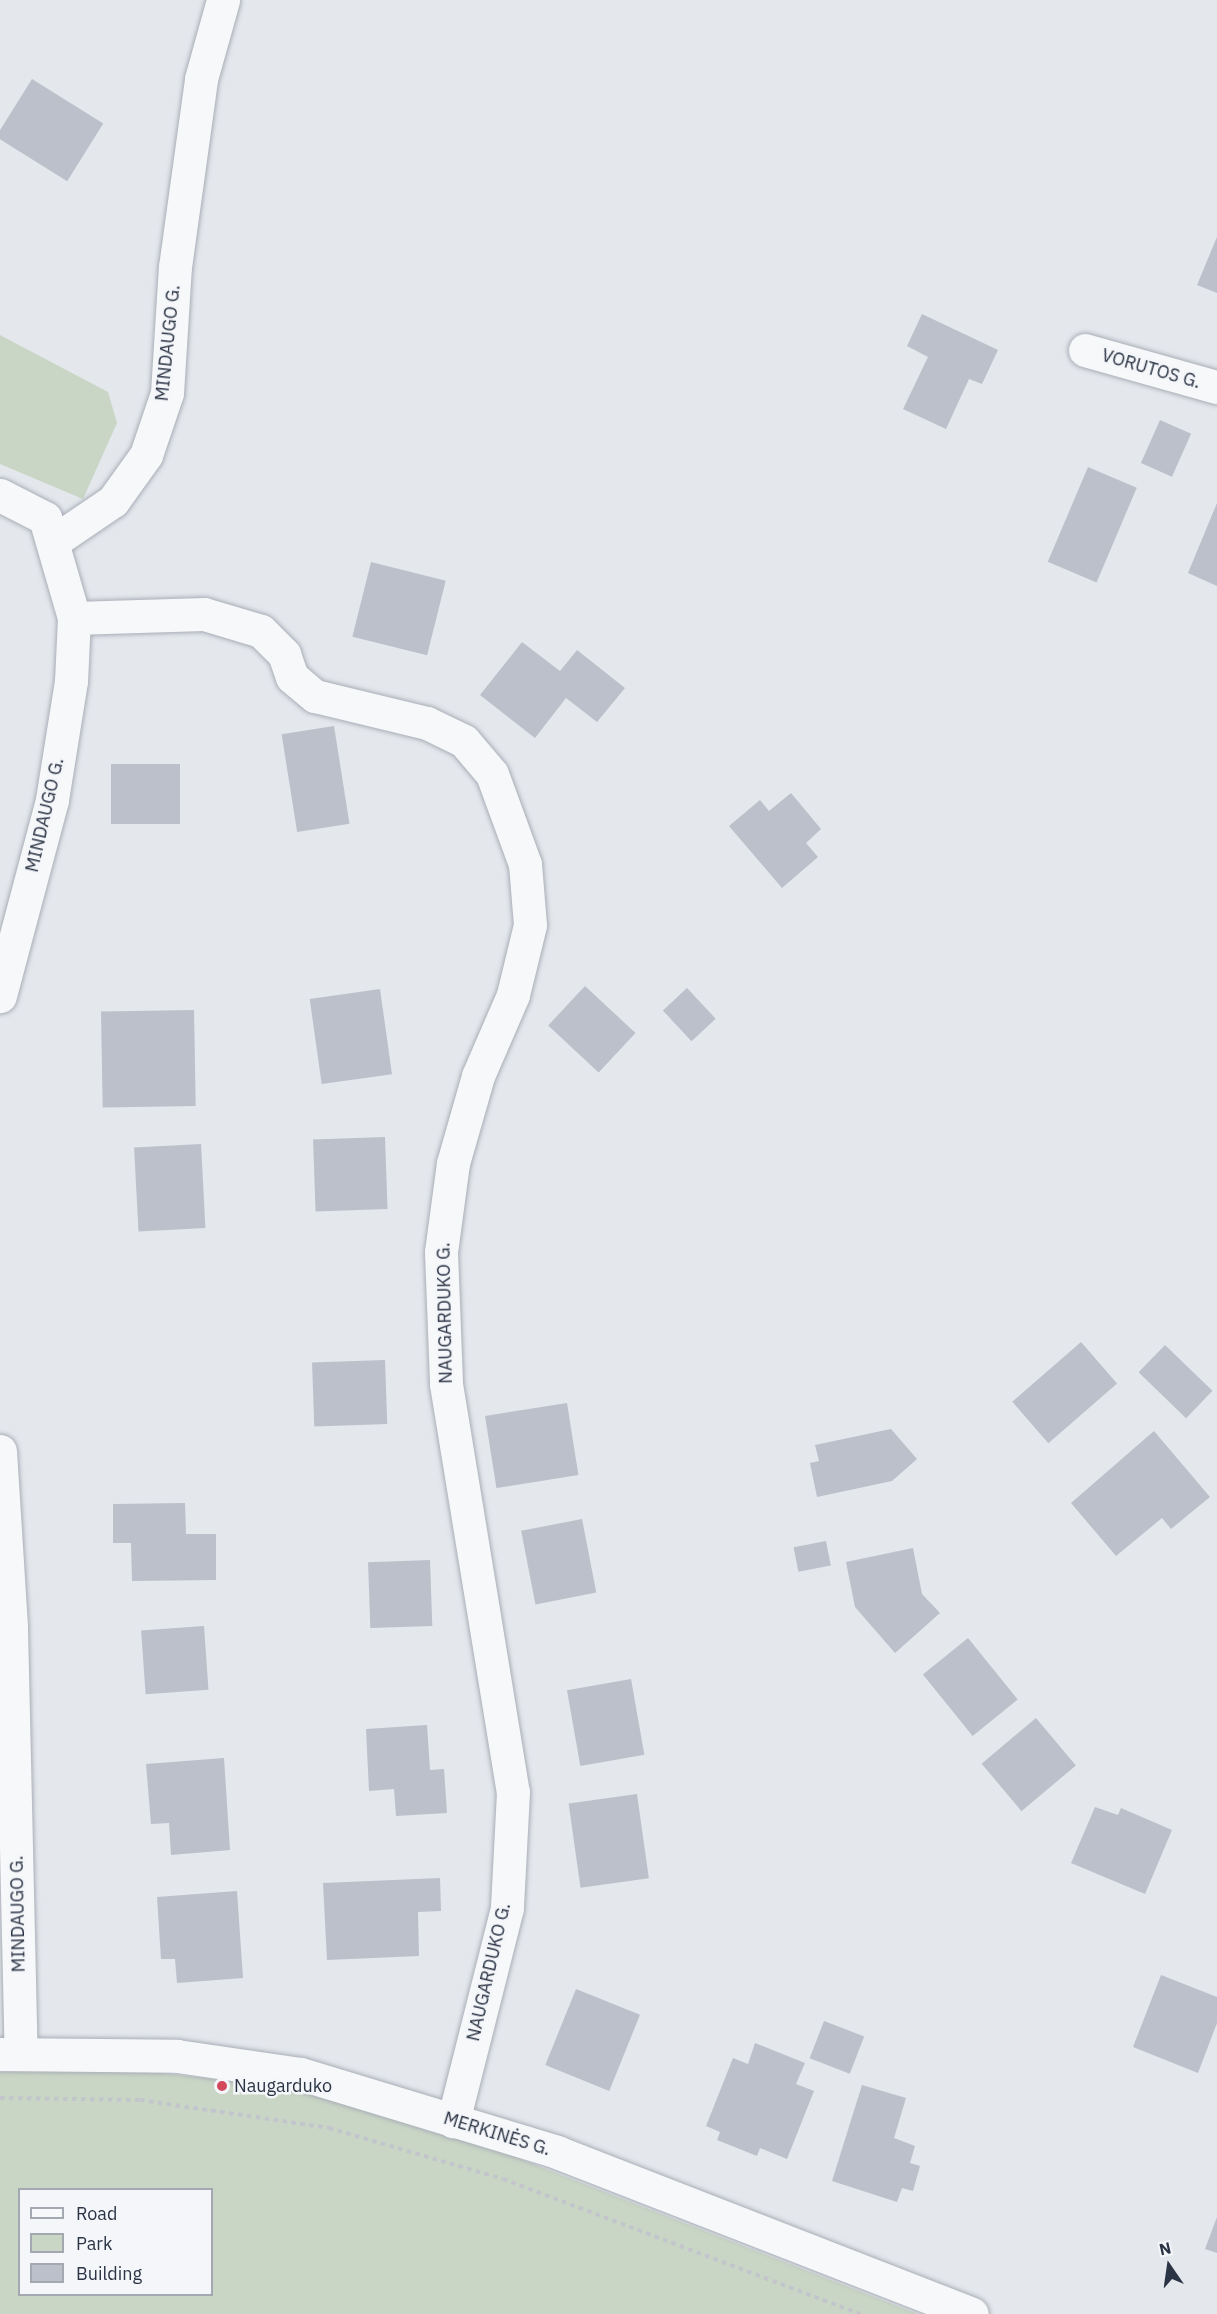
<!DOCTYPE html>
<meta charset="utf-8">
<style>
body{margin:0}
#map{position:relative;width:1217px;height:2314px;overflow:hidden;background:#e4e7ec;font-family:"IBM Plex Sans",sans-serif}
div>[style]{position:absolute}
.green>*{inset:0;background:#c9d6c5}
.building>*{inset:0;background:#bbc0ca;transform-origin:0 0}
.path>*{height:4px;margin-top:-2px;transform-origin:0;background:repeating-linear-gradient(90deg,#c2c5cb 0 4.5px,transparent 0 9px)}
.roads{filter:drop-shadow(0 0 2px #a9aeb7) drop-shadow(0 0 2px #a9aeb7)}
.minor>*{height:33px;margin:-16.5px;padding:0 16.5px;transform-origin:16.5px;border-radius:16.5px;background:#f7f8fa}
.dots>*{width:16px;height:16px;translate:-50% -50%;box-sizing:border-box;border:3px solid #f4f6f9;border-radius:50%}
span{translate:-50% -50%;white-space:nowrap;text-align:center;line-height:1.15;-webkit-text-stroke:5px #f4f6f9;paint-order:stroke}
.street-label{font-size:18px;color:#2b3445}
.poi-label{font-size:18px;color:#2b3445}
.left{translate:0 -50%;text-align:left}
.legend{position:absolute;left:18px;top:2188px;width:195px;height:108px;box-sizing:border-box;background:#f4f6f9;border:2px solid #a4a8b1;margin:0;padding:8px 10px;list-style:none;font-size:18px;color:#2b3445}
.legend li{display:flex;align-items:center;gap:12px;height:30px}
.legend b{width:30px;border:2px solid #a4a8b1}
.north{position:absolute;left:1139px;top:2236px;width:60px;height:60px;-webkit-text-stroke:4px #f4f6f9;paint-order:stroke;rotate:347deg;font-size:16px;font-weight:700;line-height:24px;text-align:center;color:#2b3445}
.north::after{content:'';display:block;margin:auto;width:21px;height:27px;background:#2b3445;clip-path:polygon(50% 0,100% 100%,50% 72%,0 100%)}
</style>
<div id="map">
<div class="green">
<i style="clip-path:polygon(0 335px,108px 392px,117px 423px,83px 499px,0 464px)"></i>
<i style="clip-path:polygon(evenodd,121px 2069px,282px 2086px,484px 2145px,918px 2314px,0 2314px,0 2072px,121px 2069px,20px 2190px,212px 2190px,212px 2294px,20px 2294px,20px 2190px)"></i>
</div>
<div class="building">
<i style="left:32px;top:79px;width:84px;height:68px;rotate:32deg"></i>
<i style="clip-path:polygon(1217px 237px,1217px 293px,1197px 285px)"></i>
<i style="clip-path:polygon(922px 314px,998px 350px,982px 384px,969px 379px,946px 429px,903px 409px,928px 357px,907px 346px)"></i>
<i style="left:1160px;top:420px;width:34px;height:47px;rotate:24deg"></i>
<i style="left:1088px;top:467px;width:53px;height:103px;rotate:23deg"></i>
<i style="clip-path:polygon(1217px 503px,1217px 586px,1188px 573px)"></i>
<i style="left:371px;top:562px;width:77px;height:77px;rotate:14deg"></i>
<i style="clip-path:polygon(522px 642px,560px 671px,577px 650px,625px 688px,597px 722px,566px 698px,535px 738px,480px 695px)"></i>
<i style="left:334px;top:726px;width:99px;height:53px;rotate:81deg"></i>
<i style="left:111px;top:764px;width:69px;height:60px"></i>
<i style="clip-path:polygon(791px 793px,821px 829px,806px 843px,818px 857px,782px 888px,729px 826px,760px 800px,769px 811px)"></i>
<i style="left:585px;top:986px;width:69px;height:54px;rotate:43deg"></i>
<i style="left:687px;top:988px;width:42px;height:33px;rotate:47deg"></i>
<i style="left:380px;top:989px;width:86px;height:71px;rotate:82deg"></i>
<i style="left:194px;top:1010px;width:96px;height:93px;rotate:89deg"></i>
<i style="left:385px;top:1137px;width:72px;height:72px;rotate:88deg"></i>
<i style="left:201px;top:1144px;width:84px;height:67px;rotate:87deg"></i>
<i style="left:1081px;top:1342px;width:55px;height:91px;rotate:49deg"></i>
<i style="left:1165px;top:1345px;width:66px;height:38px;rotate:44deg"></i>
<i style="left:385px;top:1360px;width:64px;height:73px;rotate:88deg"></i>
<i style="left:567px;top:1403px;width:73px;height:83px;rotate:81deg"></i>
<i style="clip-path:polygon(891px 1429px,917px 1459px,892px 1481px,817px 1497px,810px 1463px,819px 1461px,815px 1445px)"></i>
<i style="clip-path:polygon(1154px 1431px,1210px 1497px,1171px 1529px,1162px 1518px,1116px 1556px,1071px 1503px)"></i>
<i style="clip-path:polygon(185px 1503px,186px 1534px,216px 1534px,216px 1580px,132px 1581px,131px 1543px,113px 1543px,113px 1504px)"></i>
<i style="left:582px;top:1519px;width:75px;height:62px;rotate:79deg"></i>
<i style="left:826px;top:1541px;width:25px;height:33px;rotate:79deg"></i>
<i style="clip-path:polygon(913px 1548px,922px 1594px,940px 1613px,895px 1653px,855px 1607px,846px 1562px)"></i>
<i style="left:430px;top:1560px;width:66px;height:62px;rotate:88deg"></i>
<i style="left:204px;top:1626px;width:64px;height:63px;rotate:86deg"></i>
<i style="left:968px;top:1638px;width:79px;height:58px;rotate:51deg"></i>
<i style="left:631px;top:1679px;width:77px;height:65px;rotate:80deg"></i>
<i style="left:1036px;top:1718px;width:62px;height:71px;rotate:50deg"></i>
<i style="clip-path:polygon(427px 1725px,430px 1770px,444px 1769px,447px 1813px,396px 1816px,394px 1789px,369px 1791px,366px 1729px)"></i>
<i style="clip-path:polygon(224px 1758px,230px 1850px,171px 1855px,169px 1823px,151px 1824px,146px 1764px)"></i>
<i style="left:637px;top:1794px;width:85px;height:69px;rotate:82deg"></i>
<i style="clip-path:polygon(1095px 1807px,1118px 1815px,1121px 1808px,1172px 1830px,1145px 1894px,1071px 1863px)"></i>
<i style="clip-path:polygon(440px 1878px,441px 1911px,418px 1912px,419px 1956px,327px 1960px,323px 1883px)"></i>
<i style="clip-path:polygon(237px 1891px,243px 1978px,177px 1983px,175px 1959px,161px 1959px,157px 1897px)"></i>
<i style="clip-path:polygon(1161px 1975px,1217px 1997px,1217px 2023px,1198px 2073px,1133px 2047px)"></i>
<i style="left:576px;top:1989px;width:69px;height:82px;rotate:22deg"></i>
<i style="left:824px;top:2021px;width:43px;height:40px;rotate:21deg"></i>
<i style="clip-path:polygon(755px 2043px,805px 2063px,796px 2084px,814px 2091px,787px 2159px,760px 2148px,757px 2156px,717px 2140px,720px 2132px,706px 2126px,733px 2058px,748px 2064px)"></i>
<i style="clip-path:polygon(862px 2085px,906px 2098px,894px 2138px,915px 2146px,910px 2163px,920px 2166px,913px 2191px,902px 2188px,897px 2202px,832px 2181px)"></i>
<i style="clip-path:polygon(1217px 2217px,1217px 2253px,1205px 2249px)"></i>
</div>
<div class="path">
<i style="left:0;top:2098px;width:140px;rotate:0.8deg"></i>
<i style="left:140px;top:2100px;width:191px;rotate:8.4deg"></i>
<i style="left:329px;top:2128px;width:181px;rotate:16.3deg"></i>
<i style="left:503px;top:2179px;width:382px;rotate:20.7deg"></i>
</div>
<div class="roads">
<div class="minor">
<i style="left:1085px;top:350px;width:137px;rotate:15.7deg"></i>
<i style="left:0;top:495px;width:51px;rotate:27.1deg"></i>
<i style="left:45px;top:518px;width:104px;rotate:73.8deg"></i>
<i style="left:74px;top:618px;width:63px;rotate:92.7deg"></i>
<i style="left:71px;top:681px;width:121px;rotate:99.1deg"></i>
<i style="left:52px;top:800px;width:203px;rotate:104.9deg"></i>
<i style="left:54px;top:541px;width:71px;rotate:-34.1deg"></i>
<i style="left:113px;top:501px;width:57px;rotate:-54.3deg"></i>
<i style="left:146px;top:455px;width:65px;rotate:-71.3deg"></i>
<i style="left:167px;top:393px;width:126px;rotate:-86.4deg"></i>
<i style="left:175px;top:267px;width:190px;rotate:-82.1deg"></i>
<i style="left:201px;top:79px;width:82px;rotate:-74.4deg"></i>
<i style="left:74px;top:618px;width:130px;rotate:-1.8deg"></i>
<i style="left:204px;top:614px;width:59px;rotate:16.6deg"></i>
<i style="left:261px;top:631px;width:33px;rotate:45deg"></i>
<i style="left:284px;top:654px;width:24px;rotate:71deg"></i>
<i style="left:292px;top:677px;width:30px;rotate:40deg"></i>
<i style="left:315px;top:696px;width:115px;rotate:13.6deg"></i>
<i style="left:427px;top:723px;width:41px;rotate:25.9deg"></i>
<i style="left:464px;top:741px;width:43px;rotate:49.7deg"></i>
<i style="left:492px;top:774px;width:96px;rotate:69.9deg"></i>
<i style="left:525px;top:864px;width:61px;rotate:85.3deg"></i>
<i style="left:530px;top:925px;width:72px;rotate:103.7deg"></i>
<i style="left:513px;top:995px;width:88px;rotate:113.4deg"></i>
<i style="left:478px;top:1076px;width:91px;rotate:106deg"></i>
<i style="left:453px;top:1163px;width:90px;rotate:97.7deg"></i>
<i style="left:441px;top:1252px;width:132px;rotate:87.8deg"></i>
<i style="left:446px;top:1384px;width:413px;rotate:80.7deg"></i>
<i style="left:513px;top:1792px;width:116px;rotate:93deg"></i>
<i style="left:507px;top:1908px;width:220px;rotate:104.2deg"></i>
<i style="left:0;top:1451px;width:176px;rotate:86.4deg"></i>
<i style="left:11px;top:1627px;width:427px;rotate:88.7deg"></i>
<i style="left:0;top:2054px;width:177px;rotate:0.6deg"></i>
<i style="left:177px;top:2056px;width:125px;rotate:8.3deg"></i>
<i style="left:301px;top:2074px;width:268px;rotate:16.9deg"></i>
<i style="left:557px;top:2152px;width:445px;rotate:21.3deg"></i>
</div>
</div>
<div class="dots">
<i style="left:222px;top:2086px;background:#d1495b"></i>
</div>
<div class="street-label">
<span style="left:168px;top:343px;rotate:-84deg">MINDAUGO G.</span>
<span style="left:1151px;top:369px;rotate:16deg">VORUTOS G.</span>
<span style="left:45px;top:815px;rotate:-77deg">MINDAUGO G.</span>
<span style="left:445px;top:1313px;rotate:-91deg">NAUGARDUKO G.</span>
<span style="left:18px;top:1914px;rotate:-91deg">MINDAUGO G.</span>
<span style="left:489px;top:1972px;rotate:-77deg">NAUGARDUKO G.</span>
<span style="left:497px;top:2134px;rotate:17deg">MERKINĖS G.</span>
</div>
<div class="poi-label">
<span class="left" style="left:234px;top:2086px">Naugarduko</span>
</div>
<ul class="legend">
<li><b style="height:8px;background:#f7f8fa"></b>Road</li>
<li><b style="height:16px;background:#c9d6c5"></b>Park</li>
<li><b style="height:16px;background:#bbc0ca"></b>Building</li>
</ul>
<div class="north">N</div>
</div>
